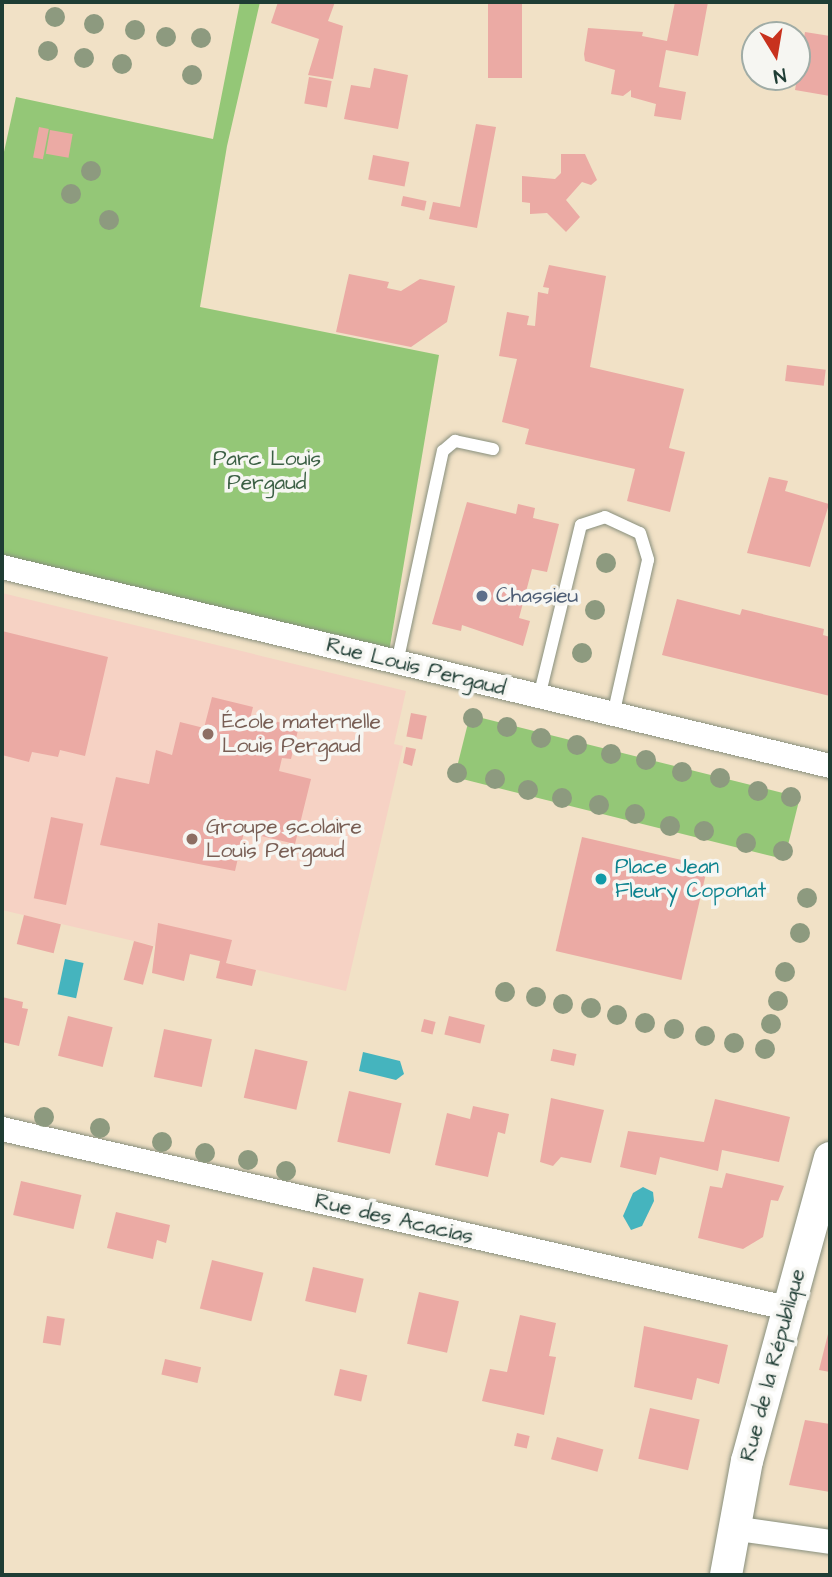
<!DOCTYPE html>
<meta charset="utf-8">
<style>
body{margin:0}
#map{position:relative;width:832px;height:1577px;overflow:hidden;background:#f1e1c6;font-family:"Architects Daughter",sans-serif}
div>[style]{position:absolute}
.built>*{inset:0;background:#f6d2c4}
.green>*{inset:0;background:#94c777;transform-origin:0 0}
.water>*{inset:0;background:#45b4be;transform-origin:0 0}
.building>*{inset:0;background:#ebaaa4;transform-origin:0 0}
.roads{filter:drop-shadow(0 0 2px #888f7d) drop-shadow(0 0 2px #888f7d)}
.service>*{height:12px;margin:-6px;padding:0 6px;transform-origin:6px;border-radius:6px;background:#fff}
.minor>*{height:24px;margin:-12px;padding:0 12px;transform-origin:12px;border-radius:12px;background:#fff}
.tertiary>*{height:32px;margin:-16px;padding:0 16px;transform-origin:16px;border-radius:16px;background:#fff}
.trees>*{width:20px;height:20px;margin:-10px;border-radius:50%;background:#8d9a7f}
.dots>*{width:19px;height:19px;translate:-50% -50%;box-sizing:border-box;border:4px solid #f6f6f2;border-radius:50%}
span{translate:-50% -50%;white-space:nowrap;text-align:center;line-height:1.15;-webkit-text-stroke:7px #f6f6f2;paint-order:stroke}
.park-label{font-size:21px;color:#3c6045}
.service-label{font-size:21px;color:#4e5e75}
.left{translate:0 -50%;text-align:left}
.street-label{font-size:21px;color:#1f3d34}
.education-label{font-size:21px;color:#785e54}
.culture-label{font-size:21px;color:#0d838f}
.frame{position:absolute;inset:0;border:4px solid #1f3d34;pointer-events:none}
.north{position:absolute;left:741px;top:21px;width:70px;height:70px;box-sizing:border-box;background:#f6f6f2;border:2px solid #a0aca6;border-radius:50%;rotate:169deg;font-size:19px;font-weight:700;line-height:28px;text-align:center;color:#1f3d34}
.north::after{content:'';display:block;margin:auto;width:24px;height:32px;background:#c8321e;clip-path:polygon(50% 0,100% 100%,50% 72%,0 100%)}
</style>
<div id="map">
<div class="built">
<i style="clip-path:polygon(2px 593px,406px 691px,394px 744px,403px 746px,346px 991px,2px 910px)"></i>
</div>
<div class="green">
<i style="clip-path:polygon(240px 2px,260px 2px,227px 146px,200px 307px,439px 355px,389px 652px,2px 559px,2px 161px,16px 97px,213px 139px)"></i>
<i style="left:470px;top:715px;width:340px;height:64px;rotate:14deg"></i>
</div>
<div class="water">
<i style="left:65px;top:959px;width:19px;height:36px;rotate:12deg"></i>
<i style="clip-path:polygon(363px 1052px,400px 1061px,404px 1074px,396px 1080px,359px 1071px)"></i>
<i style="clip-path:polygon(643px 1187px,653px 1192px,654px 1201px,642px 1226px,631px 1230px,623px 1216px,633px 1193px)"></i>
</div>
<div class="building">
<i style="clip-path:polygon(278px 2px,335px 2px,328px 21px,343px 26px,333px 79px,308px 75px,319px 39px,271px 23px)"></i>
<i style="left:488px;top:2px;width:34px;height:76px"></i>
<i style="clip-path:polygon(675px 2px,708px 2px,698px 56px,666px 50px,659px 87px,686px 92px,681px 120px,654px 116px,656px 104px,631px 97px,631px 90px,623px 96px,611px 94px,615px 70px,585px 61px,584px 54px,588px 28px,643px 32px,642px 36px,667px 41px)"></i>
<i style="clip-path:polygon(805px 32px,830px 36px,830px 96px,795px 90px)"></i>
<i style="clip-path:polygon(374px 68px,408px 75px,398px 129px,344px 119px,351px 85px,370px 88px)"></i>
<i style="left:309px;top:77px;width:23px;height:27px;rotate:10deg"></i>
<i style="clip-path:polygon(476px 124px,496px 127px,477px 228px,429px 219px,433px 202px,460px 207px)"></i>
<i style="left:39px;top:127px;width:10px;height:31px;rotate:11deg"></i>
<i style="left:50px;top:130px;width:23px;height:24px;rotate:10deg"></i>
<i style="clip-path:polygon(561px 154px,585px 154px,597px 180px,591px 185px,582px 182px,566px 200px,580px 217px,566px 232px,547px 213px,530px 214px,530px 203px,522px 202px,522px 176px,555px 179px,561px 173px)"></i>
<i style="left:373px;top:155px;width:37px;height:25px;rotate:11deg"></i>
<i style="left:403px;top:196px;width:24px;height:10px;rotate:12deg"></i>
<i style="clip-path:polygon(549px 265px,606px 276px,590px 367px,684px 389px,669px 448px,685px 452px,670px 512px,627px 501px,635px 469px,525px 444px,529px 429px,502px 422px,517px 359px,499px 356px,507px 312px,529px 316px,527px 325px,535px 326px,538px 292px,548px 294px,549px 288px,543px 287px)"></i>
<i style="clip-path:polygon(349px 274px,389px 282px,387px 288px,401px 291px,420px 279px,455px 286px,447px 322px,411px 347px,336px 332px)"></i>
<i style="left:787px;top:365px;width:39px;height:16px;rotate:7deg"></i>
<i style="clip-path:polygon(769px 477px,788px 481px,785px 491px,829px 504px,810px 567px,747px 553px)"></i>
<i style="clip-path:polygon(467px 502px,516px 514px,518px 504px,535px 508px,533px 518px,559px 524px,547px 572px,532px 569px,519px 618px,530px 621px,523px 646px,462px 625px,461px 631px,432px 624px)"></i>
<i style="clip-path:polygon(677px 599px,740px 615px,742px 609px,824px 629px,823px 635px,830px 637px,830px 696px,662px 655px)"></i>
<i style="clip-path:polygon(2px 631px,108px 657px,85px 756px,60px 750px,58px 757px,32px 752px,29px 762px,2px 755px)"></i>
<i style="clip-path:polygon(212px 697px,253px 707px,249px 723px,272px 728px,273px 721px,299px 726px,291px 759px,282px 758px,279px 771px,311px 779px,295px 844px,244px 832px,235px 871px,100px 845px,116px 777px,149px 784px,156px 750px,172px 755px,180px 722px,204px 728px)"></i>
<i style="left:411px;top:713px;width:16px;height:24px;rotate:11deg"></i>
<i style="clip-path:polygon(406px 747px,416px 749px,412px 766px,403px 763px)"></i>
<i style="left:51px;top:817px;width:33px;height:83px;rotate:12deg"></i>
<i style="left:582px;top:837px;width:129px;height:117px;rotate:13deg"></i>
<i style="left:24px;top:915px;width:38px;height:30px;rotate:14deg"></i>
<i style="clip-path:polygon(158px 923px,232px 940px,226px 963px,256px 970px,252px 986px,216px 978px,220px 961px,190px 954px,184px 981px,152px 973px)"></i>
<i style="left:134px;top:941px;width:20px;height:40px;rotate:15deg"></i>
<i style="clip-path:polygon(2px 997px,23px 1002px,22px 1008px,28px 1009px,19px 1046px,2px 1042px)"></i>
<i style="left:68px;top:1016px;width:46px;height:41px;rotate:14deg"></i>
<i style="left:449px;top:1016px;width:37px;height:19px;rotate:14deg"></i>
<i style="left:424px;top:1019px;width:12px;height:13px;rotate:14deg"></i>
<i style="left:164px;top:1029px;width:49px;height:49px;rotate:12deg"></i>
<i style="left:255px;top:1049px;width:54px;height:50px;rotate:13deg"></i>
<i style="left:553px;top:1049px;width:24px;height:12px;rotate:12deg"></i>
<i style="left:349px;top:1091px;width:54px;height:52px;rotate:13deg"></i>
<i style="clip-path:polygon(551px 1098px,604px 1110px,591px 1163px,561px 1157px,553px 1166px,540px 1162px)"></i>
<i style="clip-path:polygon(715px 1099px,790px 1117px,779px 1162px,722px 1150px,718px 1171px,660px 1157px,656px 1175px,620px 1167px,628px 1131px,704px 1142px)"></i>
<i style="clip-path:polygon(473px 1106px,509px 1114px,505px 1134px,498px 1132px,488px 1177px,435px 1165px,447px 1113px,470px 1119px)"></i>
<i style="clip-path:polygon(726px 1173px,784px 1186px,778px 1201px,771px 1200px,763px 1237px,743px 1249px,698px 1238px,710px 1186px,722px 1188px)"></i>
<i style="left:21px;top:1181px;width:62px;height:35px;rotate:13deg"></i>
<i style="clip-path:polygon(116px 1212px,170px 1225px,166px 1243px,157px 1240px,153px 1259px,107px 1248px)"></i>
<i style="left:212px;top:1260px;width:53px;height:50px;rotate:14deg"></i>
<i style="left:313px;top:1267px;width:52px;height:35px;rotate:13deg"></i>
<i style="left:419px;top:1292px;width:41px;height:53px;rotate:13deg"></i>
<i style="clip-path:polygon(520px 1315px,556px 1323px,549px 1356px,556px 1357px,544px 1415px,482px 1401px,490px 1369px,507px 1372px)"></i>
<i style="left:47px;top:1316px;width:18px;height:27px;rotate:9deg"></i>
<i style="clip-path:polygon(644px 1326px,728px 1345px,719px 1384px,697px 1378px,692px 1400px,634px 1387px)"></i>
<i style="clip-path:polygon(829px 1330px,830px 1330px,830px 1372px,819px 1370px)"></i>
<i style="left:165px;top:1359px;width:37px;height:16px;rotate:13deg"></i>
<i style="left:340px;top:1369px;width:28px;height:27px;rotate:13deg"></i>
<i style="left:650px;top:1408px;width:51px;height:52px;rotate:13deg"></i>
<i style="clip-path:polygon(805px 1420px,830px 1424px,830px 1492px,789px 1485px)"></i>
<i style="left:517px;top:1433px;width:13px;height:13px;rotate:13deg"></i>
<i style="left:557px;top:1437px;width:48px;height:23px;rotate:15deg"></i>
</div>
<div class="roads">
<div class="service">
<i style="left:397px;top:663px;width:217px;rotate:-77.8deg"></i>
<i style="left:443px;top:451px;width:16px;rotate:-40deg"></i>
<i style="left:455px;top:441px;width:39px;rotate:12deg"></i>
<i style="left:539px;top:697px;width:177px;rotate:-76.3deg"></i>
<i style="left:581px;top:525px;width:25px;rotate:-18deg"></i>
<i style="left:605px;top:517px;width:38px;rotate:25deg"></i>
<i style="left:640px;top:533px;width:28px;rotate:73deg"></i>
<i style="left:648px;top:560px;width:159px;rotate:102.7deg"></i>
</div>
<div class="minor">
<i style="left:2px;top:567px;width:852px;rotate:13.51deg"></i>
<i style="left:2px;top:1129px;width:805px;rotate:12.85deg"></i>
<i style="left:732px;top:1528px;width:99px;rotate:8.1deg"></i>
</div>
<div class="tertiary">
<i style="left:726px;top:1575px;width:116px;rotate:-79.6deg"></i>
<i style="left:747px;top:1461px;width:314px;rotate:-74.7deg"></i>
</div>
</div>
<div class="trees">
<i style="left:55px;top:17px"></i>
<i style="left:94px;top:24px"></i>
<i style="left:135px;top:30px"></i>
<i style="left:166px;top:37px"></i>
<i style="left:201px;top:38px"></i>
<i style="left:48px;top:51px"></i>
<i style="left:84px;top:58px"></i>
<i style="left:122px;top:64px"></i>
<i style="left:192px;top:75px"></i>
<i style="left:91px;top:171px"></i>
<i style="left:71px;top:194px"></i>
<i style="left:109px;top:220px"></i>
<i style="left:606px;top:563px"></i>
<i style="left:595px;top:610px"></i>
<i style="left:582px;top:653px"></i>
<i style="left:473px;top:718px"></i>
<i style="left:507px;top:727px"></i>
<i style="left:541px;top:738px"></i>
<i style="left:577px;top:745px"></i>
<i style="left:611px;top:754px"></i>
<i style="left:646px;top:760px"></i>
<i style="left:682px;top:772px"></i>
<i style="left:457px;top:773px"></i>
<i style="left:720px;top:778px"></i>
<i style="left:495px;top:779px"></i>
<i style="left:528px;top:790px"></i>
<i style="left:758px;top:791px"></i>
<i style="left:791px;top:797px"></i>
<i style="left:562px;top:798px"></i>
<i style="left:599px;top:805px"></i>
<i style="left:635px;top:814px"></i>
<i style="left:670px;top:826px"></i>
<i style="left:704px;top:831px"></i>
<i style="left:746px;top:843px"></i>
<i style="left:783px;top:851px"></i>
<i style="left:807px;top:898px"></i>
<i style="left:800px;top:933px"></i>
<i style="left:785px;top:972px"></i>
<i style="left:505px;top:992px"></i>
<i style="left:536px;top:997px"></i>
<i style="left:778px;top:1001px"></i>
<i style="left:563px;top:1004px"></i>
<i style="left:591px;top:1008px"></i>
<i style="left:617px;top:1015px"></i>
<i style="left:645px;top:1023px"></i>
<i style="left:771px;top:1024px"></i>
<i style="left:674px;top:1029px"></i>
<i style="left:705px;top:1036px"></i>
<i style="left:734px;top:1043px"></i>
<i style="left:765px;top:1049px"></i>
<i style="left:44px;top:1117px"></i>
<i style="left:100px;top:1128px"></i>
<i style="left:162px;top:1142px"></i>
<i style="left:205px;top:1153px"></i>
<i style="left:248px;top:1160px"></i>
<i style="left:286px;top:1171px"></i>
</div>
<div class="dots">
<i style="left:482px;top:596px;background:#5c6f8a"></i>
<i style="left:208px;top:734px;background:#8d6e63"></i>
<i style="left:192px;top:839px;background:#8d6e63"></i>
<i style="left:601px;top:879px;background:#0f9aa8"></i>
</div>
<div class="park-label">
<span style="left:267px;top:471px">Parc Louis<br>Pergaud</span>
</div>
<div class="service-label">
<span class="left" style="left:496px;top:596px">Chassieu</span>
</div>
<div class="street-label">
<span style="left:416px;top:667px;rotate:14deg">Rue Louis Pergaud</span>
<span style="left:394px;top:1219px;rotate:13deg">Rue des Acacias</span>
<span style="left:773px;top:1365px;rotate:-75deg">Rue de la République</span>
</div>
<div class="education-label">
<span class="left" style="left:222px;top:734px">École maternelle<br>Louis Pergaud</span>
<span class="left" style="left:206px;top:839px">Groupe scolaire<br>Louis Pergaud</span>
</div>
<div class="culture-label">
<span class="left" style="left:615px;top:879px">Place Jean<br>Fleury Coponat</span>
</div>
<div class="frame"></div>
<div class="north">N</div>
</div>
